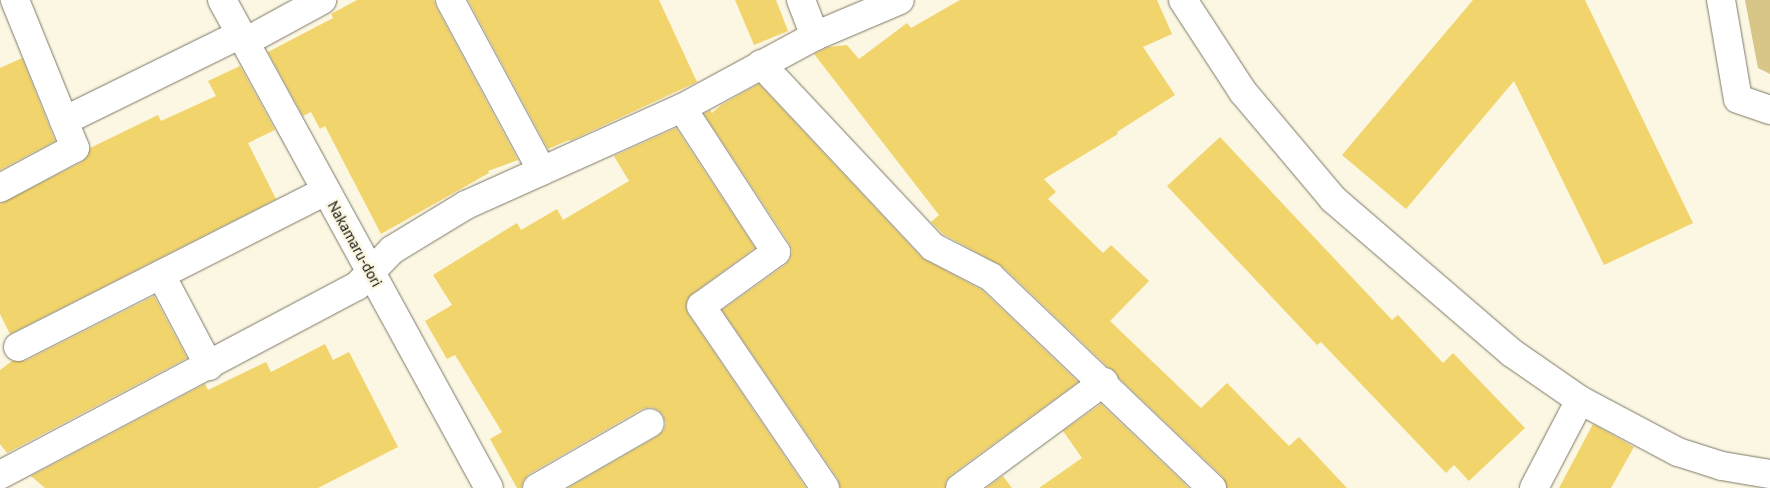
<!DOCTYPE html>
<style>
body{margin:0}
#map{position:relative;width:1770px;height:488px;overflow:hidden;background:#fcf7e3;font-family:"PT Sans",sans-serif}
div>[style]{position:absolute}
.green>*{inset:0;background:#d7c687}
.building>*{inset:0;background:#f1d46b}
.roads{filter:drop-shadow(0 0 1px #7c7766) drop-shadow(0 0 1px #7c7766)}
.minor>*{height:28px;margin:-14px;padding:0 14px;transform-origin:14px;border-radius:14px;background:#fff}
span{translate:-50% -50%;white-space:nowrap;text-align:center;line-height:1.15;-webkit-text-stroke:5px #fcf7e3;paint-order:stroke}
.street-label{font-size:15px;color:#110f08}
</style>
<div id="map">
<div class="green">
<i style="clip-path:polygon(1745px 0,1770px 0,1770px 74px,1758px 68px)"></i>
</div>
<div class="building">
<i style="clip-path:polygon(357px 0,434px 0,436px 7px,518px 160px,488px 171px,489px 173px,381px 234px,325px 126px,320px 129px,311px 112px,303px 116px,268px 52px,333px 18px,331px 14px)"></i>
<i style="clip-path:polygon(468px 0,659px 0,697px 82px,570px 141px,569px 140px,548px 149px)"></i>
<i style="clip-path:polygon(735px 0,776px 0,788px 31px,754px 45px)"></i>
<i style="clip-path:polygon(960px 0,1157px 0,1172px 34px,1143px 47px,1175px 95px,1117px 132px,1118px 134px,1044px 179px,1056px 192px,1048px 199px,1103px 253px,1111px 245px,1149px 281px,1110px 321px,1201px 408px,1227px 383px,1289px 446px,1299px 437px,1347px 488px,1227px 488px,1223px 477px,1118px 377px,1116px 372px,1108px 367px,1002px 266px,943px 234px,931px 222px,939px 215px,814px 54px,828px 47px,847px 45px,859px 59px,907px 23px,911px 28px)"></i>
<i style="clip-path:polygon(1473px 0,1585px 0,1693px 223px,1604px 265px,1514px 81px,1406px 209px,1342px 155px)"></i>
<i style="clip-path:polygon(22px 58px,55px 141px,0 170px,0 68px)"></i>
<i style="clip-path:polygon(240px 66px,275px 130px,248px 143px,276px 199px,10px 334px,0 314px,0 204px,82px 162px,88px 156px,90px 148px,158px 115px,161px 121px,216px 96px,208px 81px)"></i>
<i style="clip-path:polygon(759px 84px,922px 258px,982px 290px,1078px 382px,951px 475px,946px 481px,945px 488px,840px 488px,838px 479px,722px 310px,785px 265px,790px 259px,792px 251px,789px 243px,704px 114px,710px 110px,712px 113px,721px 105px)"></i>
<i style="clip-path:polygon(676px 128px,755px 248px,692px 294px,687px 300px,686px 308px,688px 314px,806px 488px,568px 488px,658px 436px,664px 430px,666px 423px,663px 415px,658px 410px,651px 407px,642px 409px,529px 474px,523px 481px,521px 488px,517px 488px,490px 439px,502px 432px,455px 355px,447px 359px,425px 321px,452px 305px,433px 275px,517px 223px,521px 230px,557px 209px,563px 220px,629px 181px,614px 156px)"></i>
<i style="clip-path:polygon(1220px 137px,1392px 320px,1398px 315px,1443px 363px,1453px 353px,1525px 428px,1469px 481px,1454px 465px,1446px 473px,1321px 342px,1317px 345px,1167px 186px)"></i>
<i style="clip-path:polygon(154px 296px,187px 358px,7px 453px,0 444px,0 370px,12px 361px,25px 361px)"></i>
<i style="clip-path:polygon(325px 344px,333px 360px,349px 352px,398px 447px,318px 488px,45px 488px,31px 476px,205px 384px,208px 390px,266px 362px,271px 372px)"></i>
<i style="clip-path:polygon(1101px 404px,1189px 488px,1039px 488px,1082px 458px,1063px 431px)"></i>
<i style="clip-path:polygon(1593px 424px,1634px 447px,1611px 488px,1559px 488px)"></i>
<i style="clip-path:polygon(1003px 476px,1012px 488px,986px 488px)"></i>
</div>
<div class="roads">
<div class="minor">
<i style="left:222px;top:0;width:556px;rotate:61.32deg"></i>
<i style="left:450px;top:0;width:194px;rotate:61.7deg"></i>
<i style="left:801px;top:0;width:39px;rotate:69deg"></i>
<i style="left:1183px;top:0;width:110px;rotate:56.9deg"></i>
<i style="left:1243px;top:92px;width:140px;rotate:49.9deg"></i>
<i style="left:1333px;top:199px;width:236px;rotate:40.7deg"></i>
<i style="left:1512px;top:353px;width:83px;rotate:34.7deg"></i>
<i style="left:1580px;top:400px;width:111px;rotate:28deg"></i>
<i style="left:1678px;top:452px;width:46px;rotate:17.7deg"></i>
<i style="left:1722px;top:466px;width:49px;rotate:9.5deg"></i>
<i style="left:1721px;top:0;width:100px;rotate:80.3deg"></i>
<i style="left:1738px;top:99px;width:34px;rotate:19deg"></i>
<i style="left:245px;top:42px;width:88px;rotate:-28.6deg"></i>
<i style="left:761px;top:64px;width:251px;rotate:46.8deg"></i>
<i style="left:933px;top:247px;width:65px;rotate:27.3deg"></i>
<i style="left:991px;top:277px;width:306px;rotate:43.7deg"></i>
<i style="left:682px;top:108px;width:172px;rotate:56.9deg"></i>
<i style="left:776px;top:252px;width:92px;rotate:144.2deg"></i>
<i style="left:701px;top:306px;width:220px;rotate:55.7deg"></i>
<i style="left:64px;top:121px;width:197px;rotate:-26.2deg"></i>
<i style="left:0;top:188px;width:85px;rotate:-28.1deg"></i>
<i style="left:75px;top:148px;width:160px;rotate:-112.1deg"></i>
<i style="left:161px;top:275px;width:103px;rotate:62.2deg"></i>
<i style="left:18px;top:347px;width:345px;rotate:-26.9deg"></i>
<i style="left:0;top:475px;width:404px;rotate:-27.9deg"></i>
<i style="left:357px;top:286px;width:50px;rotate:-45.8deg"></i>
<i style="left:392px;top:250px;width:87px;rotate:-31.3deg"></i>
<i style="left:466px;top:205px;width:237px;rotate:-24.2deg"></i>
<i style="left:682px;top:108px;width:151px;rotate:-28.4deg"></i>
<i style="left:815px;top:36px;width:92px;rotate:-23deg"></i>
<i style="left:537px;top:488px;width:130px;rotate:-29.9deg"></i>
<i style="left:960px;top:488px;width:179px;rotate:-36.4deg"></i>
<i style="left:1534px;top:488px;width:99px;rotate:-62.4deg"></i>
</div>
</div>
<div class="street-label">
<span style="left:355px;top:244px;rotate:61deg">Nakamaru-dori</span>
</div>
</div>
